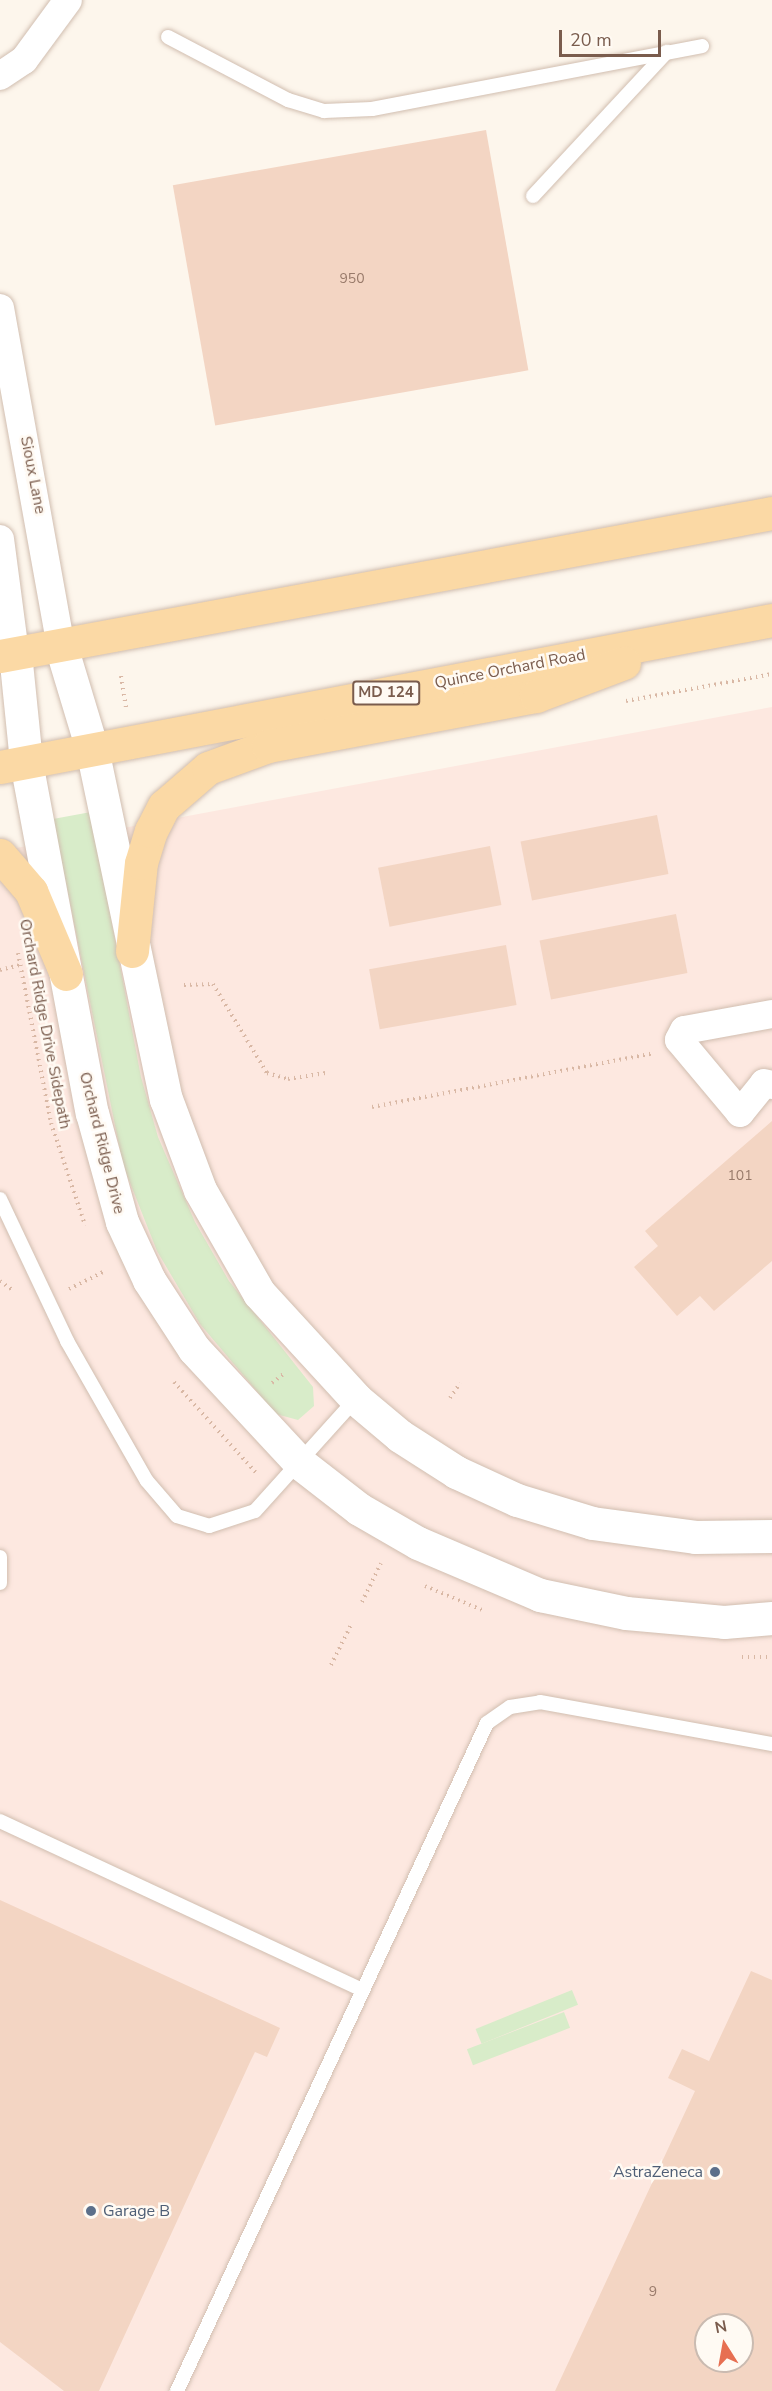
<!DOCTYPE html>
<style>
body{margin:0}
#map{position:relative;width:772px;height:2391px;overflow:hidden;background:#fdf6ec;font-family:"Nunito Sans",sans-serif}
div>[style]{position:absolute}
.commercial>*{inset:0;background:#fde8e0}
.green>*{inset:0;background:#d8ecc9;transform-origin:0 0}
.building>*{inset:0;background:#f3d5c3;transform-origin:0 0}
.path>*{height:4px;margin-top:-2px;transform-origin:0;background:repeating-linear-gradient(90deg,#d9b8a5 0 1.5px,transparent 0 6px)}
.roads{filter:drop-shadow(0 0 2px #d1beb0) drop-shadow(0 0 2px #d1beb0)}
.lane>*{height:14px;margin:-7px;padding:0 7px;transform-origin:7px;border-radius:7px;background:#fff}
.street>*{height:28px;margin:-14px;padding:0 14px;transform-origin:14px;border-radius:14px;background:#fff}
.secondary>*{height:33px;margin:-16.5px;padding:0 16.5px;transform-origin:16.5px;border-radius:16.5px;background:#fff}
.primary>*{height:33px;margin:-16.5px;padding:0 16.5px;transform-origin:16.5px;border-radius:16.5px;background:#fbd9a5}
.dots>*{width:16px;height:16px;translate:-50% -50%;box-sizing:border-box;border:3px solid #fffaf3;border-radius:50%}
span{translate:-50% -50%;white-space:nowrap;text-align:center;line-height:1.15;-webkit-text-stroke:5px #fffaf3;paint-order:stroke}
.number-label{font-size:14px;color:#987a6a}
.number-label span{-webkit-text-stroke-width:0}
.shield-label span{padding:2px 4px;background:#fffaf3;border:2px solid;border-radius:4px;-webkit-text-stroke-width:0}
.shield-label{font-size:15px;color:#7a5c4d;font-weight:700}
.street-label{font-size:16px;color:#7a5c4d}
.service-label{font-size:16px;color:#4e5e75}
.right{translate:-100% -50%;text-align:right}
.left{translate:0 -50%;text-align:left}
.north{position:absolute;left:694px;top:2313px;width:60px;height:60px;box-sizing:border-box;background:#fffaf3;border:2px solid #cabbb1;border-radius:50%;rotate:349deg;font-size:16px;font-weight:700;line-height:24px;text-align:center;color:#7a5c4d}
.north::after{content:'';display:block;margin:auto;width:21px;height:27px;background:#e76f51;clip-path:polygon(50% 0,100% 100%,50% 72%,0 100%)}
.scale{position:absolute;left:559px;top:30px;width:102px;height:27px;box-sizing:border-box;border:3px solid #7a5c4d;border-top:0;padding-left:8px;font-size:18px;line-height:21px;white-space:nowrap;color:#7a5c4d;-webkit-text-stroke:4px #fffaf3;paint-order:stroke}
</style>
<div id="map">
<div class="commercial">
<i style="clip-path:polygon(evenodd,772px 707px,772px 2391px,0 2391px,0 851px,772px 707px,706px 2325px,742px 2325px,742px 2361px,706px 2361px,706px 2325px)"></i>
</div>
<div class="green">
<i style="clip-path:polygon(91px 812px,141px 1077px,158px 1137px,195px 1222px,229px 1281px,313px 1387px,314px 1406px,298px 1420px,276px 1414px,200px 1324px,157px 1251px,123px 1165px,53px 819px)"></i>
<i style="left:572px;top:1990px;width:16px;height:104px;rotate:68deg"></i>
<i style="left:564px;top:2012px;width:17px;height:104px;rotate:69deg"></i>
</div>
<div class="building">
<i style="left:486px;top:130px;width:244px;height:318px;rotate:80deg"></i>
<i style="left:657px;top:815px;width:60px;height:139px;rotate:79deg"></i>
<i style="left:490px;top:846px;width:60px;height:114px;rotate:79deg"></i>
<i style="left:676px;top:914px;width:60px;height:139px;rotate:79deg"></i>
<i style="left:506px;top:945px;width:61px;height:139px;rotate:80deg"></i>
<i style="clip-path:polygon(772px 1121px,772px 1261px,714px 1311px,700px 1296px,677px 1316px,634px 1267px,658px 1246px,645px 1231px)"></i>
<i style="clip-path:polygon(0 1900px,280px 2028px,267px 2057px,255px 2052px,251px 2060px,99px 2391px,64px 2391px,0 2342px)"></i>
<i style="clip-path:polygon(evenodd,751px 1971px,772px 1980px,772px 2391px,555px 2391px,695px 2091px,668px 2078px,682px 2049px,709px 2061px,751px 1971px,706px 2325px,742px 2325px,742px 2361px,706px 2361px,706px 2325px)"></i>
</div>
<div class="path">
<i style="left:121px;top:676px;width:32px;rotate:81deg"></i>
<i style="left:626px;top:701px;width:148px;rotate:-10.5deg"></i>
<i style="left:18px;top:953px;width:173px;rotate:79deg"></i>
<i style="left:51px;top:1123px;width:108px;rotate:71.6deg"></i>
<i style="left:0;top:970px;width:21px;rotate:-14deg"></i>
<i style="left:184px;top:985px;width:29px;rotate:-2deg"></i>
<i style="left:213px;top:984px;width:104px;rotate:58.8deg"></i>
<i style="left:267px;top:1073px;width:22px;rotate:16deg"></i>
<i style="left:288px;top:1079px;width:38px;rotate:-9deg"></i>
<i style="left:372px;top:1107px;width:284px;rotate:-10.8deg"></i>
<i style="left:0;top:1281px;width:17px;rotate:36deg"></i>
<i style="left:69px;top:1289px;width:40px;rotate:-26.6deg"></i>
<i style="left:174px;top:1382px;width:124px;rotate:47.9deg"></i>
<i style="left:272px;top:1383px;width:16px;rotate:-38deg"></i>
<i style="left:450px;top:1398px;width:18px;rotate:-56deg"></i>
<i style="left:425px;top:1586px;width:62px;rotate:22.8deg"></i>
<i style="left:362px;top:1602px;width:43px;rotate:-64deg"></i>
<i style="left:742px;top:1657px;width:30px"></i>
<i style="left:331px;top:1665px;width:47px;rotate:-63.4deg"></i>
</div>
<div class="roads">
<div class="lane">
<i style="left:168px;top:37px;width:136px;rotate:27.7deg"></i>
<i style="left:288px;top:100px;width:38px;rotate:17deg"></i>
<i style="left:324px;top:111px;width:48px;rotate:-2.4deg"></i>
<i style="left:372px;top:109px;width:336px;rotate:-10.8deg"></i>
<i style="left:533px;top:196px;width:197px;rotate:-47.1deg"></i>
<i style="left:0;top:1199px;width:157px;rotate:64.7deg"></i>
<i style="left:67px;top:1341px;width:161px;rotate:60.3deg"></i>
<i style="left:147px;top:1481px;width:46px;rotate:49.4deg"></i>
<i style="left:177px;top:1516px;width:34px;rotate:17deg"></i>
<i style="left:209px;top:1526px;width:48px;rotate:-18.1deg"></i>
<i style="left:255px;top:1511px;width:151px;rotate:-48deg"></i>
<i style="left:0;top:1557px;width:26px;rotate:90deg"></i>
<i style="left:0;top:1821px;width:400px;rotate:25deg"></i>
<i style="left:177px;top:2391px;width:736px;rotate:-65.11deg"></i>
<i style="left:487px;top:1723px;width:28px;rotate:-35deg"></i>
<i style="left:510px;top:1707px;width:30px;rotate:-9deg"></i>
<i style="left:540px;top:1702px;width:236px;rotate:10.3deg"></i>
</div>
<div class="street">
<i style="left:0;top:76px;width:29px;rotate:-34deg"></i>
<i style="left:24px;top:60px;width:74px;rotate:-53.7deg"></i>
<i style="left:0;top:308px;width:340px;rotate:79.8deg"></i>
<i style="left:0;top:539px;width:115px;rotate:82.5deg"></i>
<i style="left:772px;top:1014px;width:89px;rotate:169.7deg"></i>
<i style="left:684px;top:1030px;width:11px;rotate:117deg"></i>
<i style="left:679px;top:1040px;width:95px;rotate:50.1deg"></i>
<i style="left:740px;top:1113px;width:38px;rotate:-51deg"></i>
<i style="left:764px;top:1083px;width:8px;rotate:14deg"></i>
</div>
<div class="secondary">
<i style="left:60px;top:643px;width:111px;rotate:73.2deg"></i>
<i style="left:92px;top:749px;width:358px;rotate:78.1deg"></i>
<i style="left:166px;top:1099px;width:97px;rotate:69.5deg"></i>
<i style="left:200px;top:1190px;width:119px;rotate:60.2deg"></i>
<i style="left:259px;top:1293px;width:144px;rotate:47.5deg"></i>
<i style="left:356px;top:1399px;width:57px;rotate:40.1deg"></i>
<i style="left:400px;top:1436px;width:67px;rotate:32.7deg"></i>
<i style="left:456px;top:1472px;width:67px;rotate:24.7deg"></i>
<i style="left:517px;top:1500px;width:78px;rotate:17deg"></i>
<i style="left:592px;top:1523px;width:104px;rotate:7.7deg"></i>
<i style="left:695px;top:1537px;width:77px;rotate:-0.7deg"></i>
<i style="left:15px;top:653px;width:110px;rotate:84.2deg"></i>
<i style="left:26px;top:762px;width:357px;rotate:79.4deg"></i>
<i style="left:92px;top:1113px;width:113px;rotate:74.6deg"></i>
<i style="left:122px;top:1222px;width:64px;rotate:65deg"></i>
<i style="left:149px;top:1280px;width:82px;rotate:56.9deg"></i>
<i style="left:194px;top:1349px;width:157px;rotate:47.1deg"></i>
<i style="left:301px;top:1464px;width:73px;rotate:37.8deg"></i>
<i style="left:359px;top:1509px;width:68px;rotate:30deg"></i>
<i style="left:418px;top:1543px;width:133px;rotate:23.1deg"></i>
<i style="left:540px;top:1595px;width:88px;rotate:11.8deg"></i>
<i style="left:626px;top:1613px;width:98px;rotate:5.2deg"></i>
<i style="left:724px;top:1622px;width:48px;rotate:-4.8deg"></i>
</div>
<div class="primary">
<i style="left:0;top:656px;width:785px;rotate:-10.49deg"></i>
<i style="left:0;top:767px;width:786px;rotate:-10.78deg"></i>
<i style="left:0;top:855px;width:48px;rotate:49.3deg"></i>
<i style="left:31px;top:891px;width:90px;rotate:67.1deg"></i>
<i style="left:132px;top:951px;width:88px;rotate:-84.2deg"></i>
<i style="left:141px;top:863px;width:34px;rotate:-73deg"></i>
<i style="left:151px;top:831px;width:28px;rotate:-63deg"></i>
<i style="left:164px;top:806px;width:58px;rotate:-40.8deg"></i>
<i style="left:208px;top:768px;width:64px;rotate:-20.1deg"></i>
<i style="left:268px;top:746px;width:273px;rotate:-10.6deg"></i>
<i style="left:536px;top:696px;width:94px;rotate:-20.6deg"></i>
</div>
</div>
<div class="dots">
<i style="left:715px;top:2172px;background:#5c6f8a"></i>
<i style="left:91px;top:2211px;background:#5c6f8a"></i>
</div>
<div class="number-label">
<span style="left:352px;top:279px">950</span>
<span style="left:740px;top:1176px">101</span>
<span style="left:653px;top:2292px">9</span>
</div>
<div class="shield-label">
<span style="left:386px;top:693px">MD 124</span>
</div>
<div class="street-label">
<span style="left:33px;top:475px;rotate:79deg">Sioux Lane</span>
<span style="left:510px;top:669px;rotate:-11deg">Quince Orchard Road</span>
<span style="left:45px;top:1024px;rotate:79deg">Orchard Ridge Drive Sidepath</span>
<span style="left:102px;top:1143px;rotate:76deg">Orchard Ridge Drive</span>
</div>
<div class="service-label">
<span class="right" style="left:703px;top:2172px">AstraZeneca</span>
<span class="left" style="left:103px;top:2211px">Garage B</span>
</div>
<div class="north">N</div>
<div class="scale">20 m</div>
</div>
